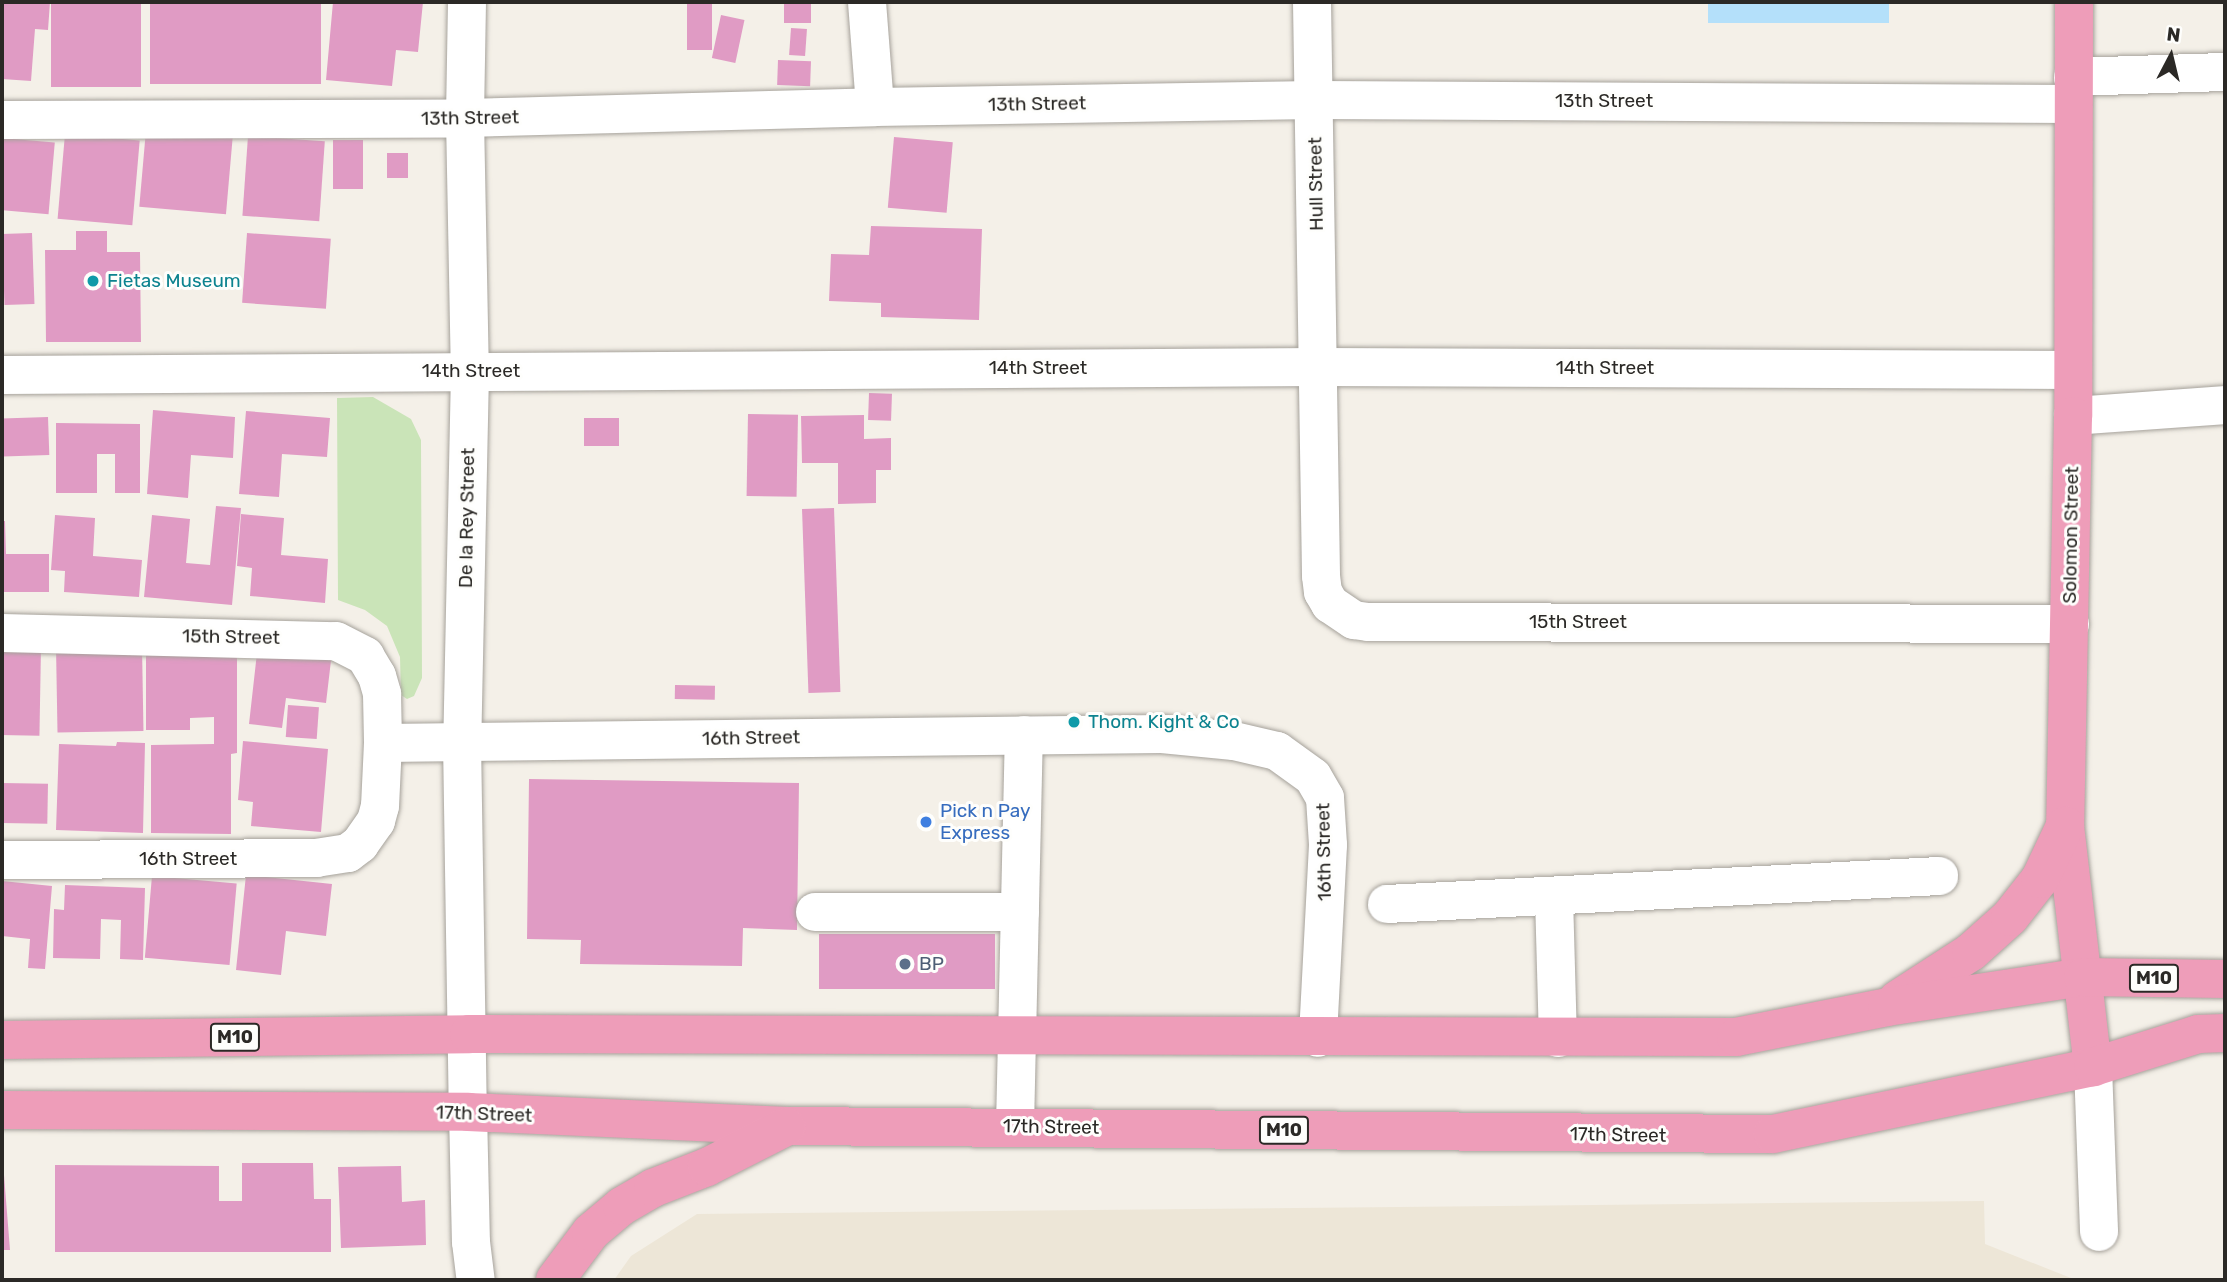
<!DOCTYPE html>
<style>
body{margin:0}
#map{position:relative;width:2227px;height:1282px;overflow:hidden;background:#f4f0e8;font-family:Rubik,sans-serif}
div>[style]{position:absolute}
.built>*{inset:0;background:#ede6d7}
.green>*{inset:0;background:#cae4b8}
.water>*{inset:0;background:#b4e0fa;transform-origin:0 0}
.building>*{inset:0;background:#e09bc4;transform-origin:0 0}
.roads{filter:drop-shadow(0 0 2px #a6a29b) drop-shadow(0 0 2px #a6a29b)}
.minor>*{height:38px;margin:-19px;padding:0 19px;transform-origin:19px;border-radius:19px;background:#fff}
.major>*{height:38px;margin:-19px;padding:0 19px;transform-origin:19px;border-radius:19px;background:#ee9db9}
.dots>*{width:19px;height:19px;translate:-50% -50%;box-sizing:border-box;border:4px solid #fefefc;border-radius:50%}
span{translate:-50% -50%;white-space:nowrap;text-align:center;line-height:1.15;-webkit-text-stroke:6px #fefefc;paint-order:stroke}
.shield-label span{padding:2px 5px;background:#fefefc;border:2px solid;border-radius:5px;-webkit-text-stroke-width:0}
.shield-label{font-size:18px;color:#2b2926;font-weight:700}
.street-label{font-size:19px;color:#2b2926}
.culture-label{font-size:19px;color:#0d838f}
.left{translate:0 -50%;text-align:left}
.shop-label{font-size:19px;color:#366cbe}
.service-label{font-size:19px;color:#4e5e75}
.frame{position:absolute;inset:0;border:4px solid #2b2926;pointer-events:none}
.north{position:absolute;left:2136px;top:21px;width:70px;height:70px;-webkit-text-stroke:5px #fefefc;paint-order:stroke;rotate:7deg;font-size:19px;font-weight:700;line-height:28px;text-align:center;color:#2b2926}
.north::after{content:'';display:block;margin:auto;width:24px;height:32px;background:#2b2926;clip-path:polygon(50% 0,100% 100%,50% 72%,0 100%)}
</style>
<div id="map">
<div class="built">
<i style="clip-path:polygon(1984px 1201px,1985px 1244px,2076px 1280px,614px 1280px,631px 1256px,697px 1214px)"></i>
</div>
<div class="green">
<i style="clip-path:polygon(373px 397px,411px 419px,421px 440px,422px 678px,414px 696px,407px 699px,401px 695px,400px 657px,387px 626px,365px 610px,338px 600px,337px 398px)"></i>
</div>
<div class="water">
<i style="left:1708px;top:2px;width:181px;height:21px"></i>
</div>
<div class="building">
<i style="clip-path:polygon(2px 2px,50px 2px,48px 30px,35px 29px,31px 81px,2px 79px)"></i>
<i style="left:51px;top:2px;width:90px;height:85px"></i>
<i style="left:150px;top:2px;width:171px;height:82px"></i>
<i style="clip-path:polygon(333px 2px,423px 2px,418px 52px,396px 50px,392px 86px,326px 80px)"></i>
<i style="left:687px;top:2px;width:25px;height:48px"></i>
<i style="left:784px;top:2px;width:27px;height:21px"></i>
<i style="left:721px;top:15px;width:24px;height:44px;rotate:12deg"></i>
<i style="left:791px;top:28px;width:16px;height:27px;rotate:4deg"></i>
<i style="left:778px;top:60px;width:33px;height:25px;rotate:2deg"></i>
<i style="left:146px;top:130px;width:87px;height:77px;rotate:5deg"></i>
<i style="left:65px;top:134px;width:75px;height:85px;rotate:5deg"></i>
<i style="left:248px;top:136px;width:77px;height:80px;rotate:4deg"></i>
<i style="left:894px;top:137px;width:59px;height:71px;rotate:5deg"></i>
<i style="left:2px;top:138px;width:53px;height:72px;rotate:5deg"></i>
<i style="left:333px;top:140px;width:30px;height:49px"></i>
<i style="left:387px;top:153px;width:21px;height:25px"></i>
<i style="clip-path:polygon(871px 226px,982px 229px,979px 320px,881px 317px,881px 303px,829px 301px,831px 254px,869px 255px)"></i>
<i style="clip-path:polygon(76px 231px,107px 231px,107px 252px,140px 252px,141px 342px,46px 342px,45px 250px,76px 250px)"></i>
<i style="left:32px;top:233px;width:71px;height:30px;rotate:88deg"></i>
<i style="left:247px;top:233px;width:84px;height:70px;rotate:4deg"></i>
<i style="left:869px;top:393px;width:23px;height:27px;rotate:2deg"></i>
<i style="clip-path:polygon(153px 410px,235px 417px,233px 458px,191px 455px,188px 498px,147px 494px)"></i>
<i style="clip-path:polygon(246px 411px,330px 418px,327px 457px,282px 454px,279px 497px,239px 494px)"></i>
<i style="left:748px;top:414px;width:50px;height:82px;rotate:1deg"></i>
<i style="clip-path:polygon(864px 415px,864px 439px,891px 438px,891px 470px,876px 470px,876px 503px,838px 504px,838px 463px,802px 463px,801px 416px)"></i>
<i style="left:48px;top:417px;width:38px;height:46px;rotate:88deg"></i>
<i style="left:584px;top:418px;width:35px;height:28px"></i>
<i style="clip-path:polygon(56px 423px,140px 424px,140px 493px,115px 493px,115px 454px,97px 454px,97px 493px,56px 493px)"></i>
<i style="clip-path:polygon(216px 506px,241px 508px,232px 605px,144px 597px,152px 515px,190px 519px,186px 563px,210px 565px)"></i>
<i style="left:834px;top:508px;width:184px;height:32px;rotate:88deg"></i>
<i style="clip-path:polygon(241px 514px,284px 518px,281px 555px,328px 559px,325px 603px,250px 596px,252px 568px,237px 566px)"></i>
<i style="clip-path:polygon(55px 515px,95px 518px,93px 556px,142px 560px,139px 597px,64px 592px,65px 571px,51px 570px)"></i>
<i style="clip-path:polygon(2px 521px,5px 521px,6px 554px,49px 554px,49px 592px,2px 592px)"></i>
<i style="clip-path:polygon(258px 644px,332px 652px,326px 703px,286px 698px,282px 728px,249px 724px)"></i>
<i style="left:2px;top:646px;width:39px;height:89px;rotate:1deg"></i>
<i style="left:142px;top:646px;width:85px;height:86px;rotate:89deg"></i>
<i style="clip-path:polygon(146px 648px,237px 649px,237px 753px,231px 754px,231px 834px,151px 833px,151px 745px,214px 744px,214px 717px,190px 718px,190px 730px,146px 730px)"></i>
<i style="left:675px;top:685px;width:40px;height:14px;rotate:1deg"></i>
<i style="left:288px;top:705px;width:31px;height:32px;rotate:4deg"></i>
<i style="clip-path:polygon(243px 741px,328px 749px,321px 832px,251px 826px,253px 802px,238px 800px)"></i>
<i style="clip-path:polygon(117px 742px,145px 743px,143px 833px,56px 830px,59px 744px,116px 746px)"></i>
<i style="clip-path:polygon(529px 779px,799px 783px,797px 930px,743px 928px,742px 966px,580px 964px,581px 940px,527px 939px)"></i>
<i style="left:2px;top:783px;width:46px;height:40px;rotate:1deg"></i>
<i style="clip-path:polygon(246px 875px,332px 884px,326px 936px,286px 931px,281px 975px,236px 970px)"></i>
<i style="left:152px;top:876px;width:85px;height:82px;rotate:5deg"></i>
<i style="clip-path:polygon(2px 881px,52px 886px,45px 969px,28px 968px,30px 939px,2px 936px)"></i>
<i style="clip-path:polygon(65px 885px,145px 888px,143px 960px,120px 959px,121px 920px,101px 919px,100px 959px,53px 958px,54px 909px,64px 910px)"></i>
<i style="left:819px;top:934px;width:176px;height:55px"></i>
<i style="clip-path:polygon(242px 1163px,313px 1163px,314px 1199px,331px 1199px,331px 1252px,55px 1252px,55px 1165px,219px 1166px,219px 1201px,242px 1201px)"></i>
<i style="clip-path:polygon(401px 1166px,402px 1202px,425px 1200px,426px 1245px,341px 1248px,338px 1167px)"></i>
<i style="clip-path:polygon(4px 1175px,10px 1250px,2px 1250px,2px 1176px)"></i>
</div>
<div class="roads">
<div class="minor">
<i style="left:467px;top:2px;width:116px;rotate:91deg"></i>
<i style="left:465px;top:118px;width:254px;rotate:88.9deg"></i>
<i style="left:470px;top:372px;width:369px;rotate:91.2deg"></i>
<i style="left:462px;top:741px;width:371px;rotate:89.1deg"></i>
<i style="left:468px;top:1112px;width:130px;rotate:88.7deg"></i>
<i style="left:471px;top:1242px;width:38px;rotate:83deg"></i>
<i style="left:867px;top:2px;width:105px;rotate:85.6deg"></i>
<i style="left:1312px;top:2px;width:574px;rotate:89.1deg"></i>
<i style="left:1321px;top:576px;width:16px;rotate:83deg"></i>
<i style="left:1323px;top:592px;width:14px;rotate:60deg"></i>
<i style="left:1330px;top:604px;width:29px;rotate:34deg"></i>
<i style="left:1354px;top:620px;width:14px;rotate:8deg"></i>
<i style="left:1368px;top:622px;width:702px;rotate:0.16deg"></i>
<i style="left:2073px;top:77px;width:152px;rotate:-1.9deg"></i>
<i style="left:2px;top:120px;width:463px;rotate:-0.2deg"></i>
<i style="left:465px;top:118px;width:410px;rotate:-1.5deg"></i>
<i style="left:875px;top:107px;width:439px;rotate:-0.9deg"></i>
<i style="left:1314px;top:100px;width:759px;rotate:0.3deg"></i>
<i style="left:2px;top:375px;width:1317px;rotate:-0.35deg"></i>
<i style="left:1319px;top:367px;width:754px;rotate:0.23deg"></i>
<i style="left:2073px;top:416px;width:152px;rotate:-4.1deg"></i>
<i style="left:2px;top:633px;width:334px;rotate:1.4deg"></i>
<i style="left:336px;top:641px;width:33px;rotate:27deg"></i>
<i style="left:365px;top:656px;width:23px;rotate:59deg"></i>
<i style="left:377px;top:676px;width:19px;rotate:74deg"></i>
<i style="left:382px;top:694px;width:49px;rotate:88.8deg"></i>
<i style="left:383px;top:743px;width:63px;rotate:92.7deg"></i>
<i style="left:380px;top:806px;width:16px;rotate:105deg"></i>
<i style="left:376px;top:821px;width:28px;rotate:125deg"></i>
<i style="left:360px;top:844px;width:15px;rotate:143deg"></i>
<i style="left:348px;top:853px;width:31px;rotate:171deg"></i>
<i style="left:317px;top:858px;width:315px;rotate:179.6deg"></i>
<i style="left:383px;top:743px;width:779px;rotate:-0.66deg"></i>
<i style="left:1162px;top:734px;width:72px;rotate:5.6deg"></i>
<i style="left:1234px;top:741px;width:44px;rotate:13.1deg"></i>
<i style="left:1277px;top:751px;width:44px;rotate:35.8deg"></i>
<i style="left:1313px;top:777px;width:24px;rotate:60deg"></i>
<i style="left:1325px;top:798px;width:47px;rotate:86.3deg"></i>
<i style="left:1328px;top:845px;width:193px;rotate:93deg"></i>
<i style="left:1554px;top:897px;width:141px;rotate:88.4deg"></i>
<i style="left:1387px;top:904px;width:553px;rotate:-2.9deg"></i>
<i style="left:815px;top:912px;width:205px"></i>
<i style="left:2093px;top:1067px;width:165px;rotate:87.9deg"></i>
<i style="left:1015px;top:1126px;width:391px;rotate:-88.7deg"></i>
</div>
<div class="major">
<i style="left:2074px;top:2px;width:414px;rotate:90.1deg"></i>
<i style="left:2073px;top:416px;width:410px;rotate:91.1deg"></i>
<i style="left:2065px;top:826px;width:243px;rotate:83.4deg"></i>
<i style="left:1897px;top:1000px;width:88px;rotate:-33deg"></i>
<i style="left:1971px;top:952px;width:52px;rotate:-41.9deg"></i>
<i style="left:2010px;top:917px;width:48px;rotate:-51.7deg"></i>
<i style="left:2040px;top:879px;width:59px;rotate:-64.7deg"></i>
<i style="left:2px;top:1040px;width:467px;rotate:-0.7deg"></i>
<i style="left:469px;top:1034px;width:1267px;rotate:0.14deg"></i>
<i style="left:1736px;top:1037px;width:154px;rotate:-11.2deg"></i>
<i style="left:1887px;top:1007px;width:198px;rotate:-8.7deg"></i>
<i style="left:2083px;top:977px;width:142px;rotate:0.8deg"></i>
<i style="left:2px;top:1110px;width:466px;rotate:0.2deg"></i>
<i style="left:468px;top:1112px;width:320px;rotate:2.5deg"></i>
<i style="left:788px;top:1126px;width:985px;rotate:0.47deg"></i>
<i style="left:1773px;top:1134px;width:327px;rotate:-11.8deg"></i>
<i style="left:2093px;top:1067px;width:110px;rotate:-17.4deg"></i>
<i style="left:2198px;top:1034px;width:27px;rotate:-2deg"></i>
<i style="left:555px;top:1280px;width:60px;rotate:-53.1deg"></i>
<i style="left:591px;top:1232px;width:40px;rotate:-40deg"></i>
<i style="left:622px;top:1206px;width:36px;rotate:-30deg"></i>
<i style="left:653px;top:1188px;width:58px;rotate:-21.3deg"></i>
<i style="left:707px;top:1167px;width:89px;rotate:-26.9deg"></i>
</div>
</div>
<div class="dots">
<i style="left:93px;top:281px;background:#0f9aa8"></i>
<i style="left:1074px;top:722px;background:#0f9aa8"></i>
<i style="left:926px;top:822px;background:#3f7fe0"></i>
<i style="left:905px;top:964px;background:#5c6f8a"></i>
</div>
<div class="shield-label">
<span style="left:2154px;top:978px">M10</span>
<span style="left:235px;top:1037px">M10</span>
<span style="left:1284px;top:1130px">M10</span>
</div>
<div class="street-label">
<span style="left:1604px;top:101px">13th Street</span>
<span style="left:1037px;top:104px;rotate:-1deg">13th Street</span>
<span style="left:470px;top:118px;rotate:-1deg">13th Street</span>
<span style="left:1316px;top:184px;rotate:-91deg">Hull Street</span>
<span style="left:1038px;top:368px">14th Street</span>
<span style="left:1605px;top:368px">14th Street</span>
<span style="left:471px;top:371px">14th Street</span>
<span style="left:467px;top:518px;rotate:-89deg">De la Rey Street</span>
<span style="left:2071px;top:535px;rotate:-89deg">Solomon Street</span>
<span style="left:1578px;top:622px">15th Street</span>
<span style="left:231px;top:637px;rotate:1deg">15th Street</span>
<span style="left:751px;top:738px;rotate:-1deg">16th Street</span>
<span style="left:1324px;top:852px;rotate:-91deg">16th Street</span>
<span style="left:188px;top:859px">16th Street</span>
<span style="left:484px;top:1114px;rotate:2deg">17th Street</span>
<span style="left:1051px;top:1127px;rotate:1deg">17th Street</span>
<span style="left:1618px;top:1135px;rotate:1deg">17th Street</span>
</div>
<div class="culture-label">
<span class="left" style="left:107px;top:281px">Fietas Museum</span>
<span class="left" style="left:1088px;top:722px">Thom. Kight &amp; Co</span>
</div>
<div class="shop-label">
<span class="left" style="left:940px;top:822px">Pick n Pay<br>Express</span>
</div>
<div class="service-label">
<span class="left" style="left:919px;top:964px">BP</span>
</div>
<div class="frame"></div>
<div class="north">N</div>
</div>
